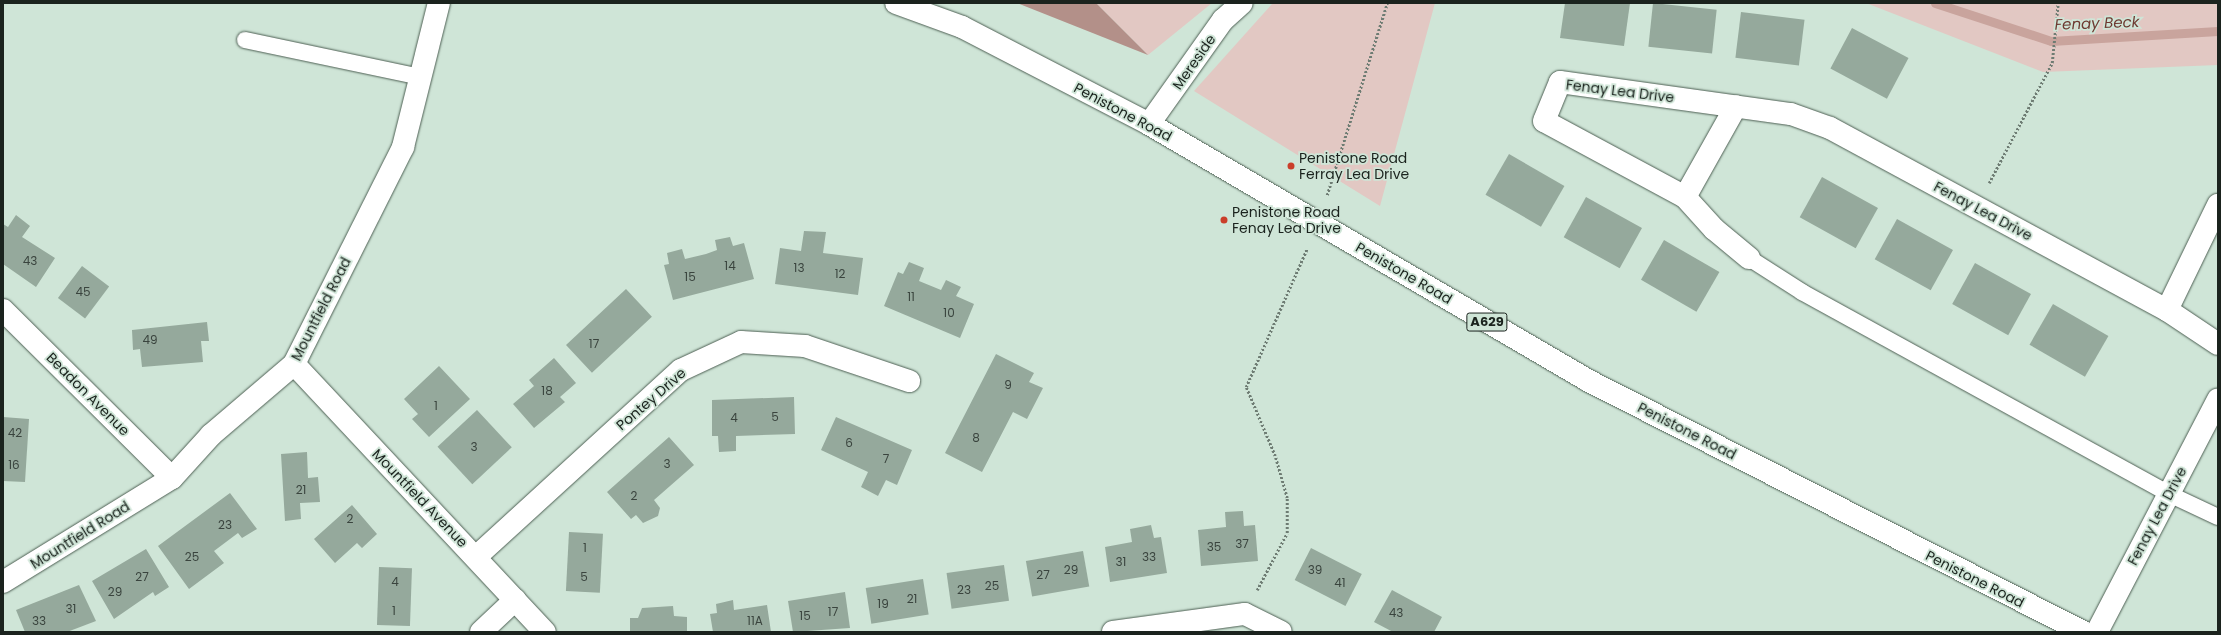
<!DOCTYPE html>
<style>
body{margin:0}
#map{position:relative;width:2221px;height:635px;overflow:hidden;background:#cfe5d7;font-family:Poppins,sans-serif}
div>[style]{position:absolute}
.green>*{inset:0;background:#e2c8c3}
.forest>*{inset:0;background:#b39089}
.stream>*{height:9px;margin:-4.5px;padding:0 4.5px;transform-origin:4.5px;border-radius:4.5px;background:#c9a49d}
.building>*{inset:0;background:#95a99c;transform-origin:0 0}
.path>*{height:2.5px;margin-top:-1.25px;transform-origin:0;background:repeating-linear-gradient(90deg,#6e7c73 0 2px,transparent 0 4px)}
.roads{filter:drop-shadow(0 0 1px #4d5f53) drop-shadow(0 0 1px #4d5f53)}
.lane>*{height:16px;margin:-8px;padding:0 8px;transform-origin:8px;border-radius:8px;background:#fff}
.street>*{height:22px;margin:-11px;padding:0 11px;transform-origin:11px;border-radius:11px;background:#fff}
.highway>*{height:22px;margin:-11px;padding:0 11px;transform-origin:11px;border-radius:11px;background:#fff}
.dots>*{width:11px;height:11px;translate:-50% -50%;box-sizing:border-box;border:2px solid #cfe5d7;border-radius:50%}
span{translate:-50% -50%;white-space:nowrap;text-align:center;line-height:1.15;-webkit-text-stroke:3.5px #cfe5d7;paint-order:stroke}
.number-label{font-size:12px;color:#3a443e}
.number-label span{-webkit-text-stroke-width:0}
.shield-label span{padding:1px 3px;background:#cfe5d7;border:1px solid;border-radius:3px;-webkit-text-stroke-width:0}
.shield-label{font-size:13px;color:#1b231e;font-weight:700}
.street-label{font-size:14px;color:#1b231e}
.poi-label{font-size:14px;color:#1b231e}
.left{translate:0 -50%;text-align:left}
.water-label{font-size:15px;color:#6e3a31;font-style:italic}
.frame{position:absolute;inset:0;border:4px solid #1b231e;pointer-events:none}
</style>
<div id="map">
<div class="green">
<i style="clip-path:polygon(1096px 3px,1212px 3px,1148px 55px)"></i>
<i style="clip-path:polygon(1273px 3px,1435px 3px,1380px 206px,1194px 91px)"></i>
<i style="clip-path:polygon(1866px 3px,2218px 3px,2218px 65px,2043px 72px)"></i>
</div>
<div class="forest">
<i style="clip-path:polygon(1017px 3px,1096px 3px,1148px 55px)"></i>
</div>
<div class="stream">
<i style="left:1935px;top:3px;width:122px;rotate:18.1deg"></i>
<i style="left:2051px;top:41px;width:167px;rotate:-3.4deg"></i>
</div>
<div class="building">
<i style="clip-path:polygon(1565px 3px,1630px 3px,1624px 46px,1560px 38px)"></i>
<i style="left:1653px;top:3px;width:64px;height:44px;rotate:6deg"></i>
<i style="left:1741px;top:12px;width:64px;height:46px;rotate:7deg"></i>
<i style="left:1852px;top:28px;width:64px;height:46px;rotate:28deg"></i>
<i style="left:1509px;top:154px;width:64px;height:47px;rotate:30deg"></i>
<i style="left:1822px;top:177px;width:64px;height:46px;rotate:29deg"></i>
<i style="left:1586px;top:197px;width:64px;height:46px;rotate:29deg"></i>
<i style="clip-path:polygon(16px 215px,30px 226px,22px 237px,55px 258px,36px 287px,3px 264px,3px 224px,8px 227px)"></i>
<i style="left:1897px;top:219px;width:64px;height:46px;rotate:29deg"></i>
<i style="clip-path:polygon(804px 231px,826px 232px,823px 253px,863px 258px,858px 295px,775px 284px,780px 248px,801px 251px)"></i>
<i style="clip-path:polygon(730px 237px,733px 246px,744px 243px,754px 279px,673px 300px,664px 265px,669px 264px,667px 253px,682px 249px,685px 259px,706px 254px,717px 250px,715px 240px)"></i>
<i style="left:1664px;top:240px;width:64px;height:46px;rotate:30deg"></i>
<i style="clip-path:polygon(909px 262px,924px 268px,919px 281px,941px 290px,946px 280px,961px 287px,956px 296px,974px 304px,960px 338px,884px 306px,898px 272px,903px 274px)"></i>
<i style="left:1975px;top:263px;width:64px;height:47px;rotate:29deg"></i>
<i style="left:82px;top:266px;width:34px;height:40px;rotate:37deg"></i>
<i style="left:626px;top:289px;width:38px;height:82px;rotate:47deg"></i>
<i style="left:2053px;top:304px;width:64px;height:47px;rotate:30deg"></i>
<i style="clip-path:polygon(207px 322px,209px 341px,201px 341px,203px 362px,142px 367px,140px 349px,133px 350px,132px 330px)"></i>
<i style="clip-path:polygon(996px 354px,1034px 373px,1029px 382px,1043px 388px,1027px 419px,1013px 412px,982px 472px,945px 453px)"></i>
<i style="clip-path:polygon(554px 358px,576px 383px,560px 397px,565px 402px,534px 428px,513px 404px,534px 386px,529px 380px)"></i>
<i style="clip-path:polygon(439px 366px,470px 399px,429px 437px,412px 419px,418px 414px,404px 399px)"></i>
<i style="clip-path:polygon(794px 397px,795px 434px,736px 436px,736px 451px,719px 452px,718px 436px,712px 436px,712px 400px)"></i>
<i style="left:477px;top:410px;width:51px;height:54px;rotate:47deg"></i>
<i style="clip-path:polygon(3px 417px,29px 419px,25px 482px,3px 481px)"></i>
<i style="clip-path:polygon(836px 417px,912px 450px,897px 485px,886px 480px,878px 496px,861px 487px,868px 472px,821px 450px)"></i>
<i style="clip-path:polygon(669px 437px,694px 465px,654px 500px,660px 508px,658px 516px,643px 523px,636px 515px,631px 519px,607px 492px)"></i>
<i style="clip-path:polygon(307px 452px,308px 478px,318px 477px,320px 502px,300px 503px,301px 519px,285px 521px,281px 454px)"></i>
<i style="clip-path:polygon(230px 493px,257px 529px,242px 538px,238px 533px,214px 551px,224px 563px,189px 589px,158px 546px)"></i>
<i style="clip-path:polygon(352px 505px,377px 534px,362px 548px,357px 543px,335px 563px,314px 539px)"></i>
<i style="clip-path:polygon(1243px 511px,1244px 526px,1255px 525px,1258px 561px,1201px 566px,1198px 530px,1226px 527px,1225px 512px)"></i>
<i style="clip-path:polygon(1151px 525px,1154px 538px,1161px 537px,1167px 573px,1110px 582px,1105px 547px,1132px 542px,1130px 529px)"></i>
<i style="left:569px;top:532px;width:34px;height:59px;rotate:3deg"></i>
<i style="left:1311px;top:548px;width:57px;height:36px;rotate:27deg"></i>
<i style="clip-path:polygon(146px 549px,169px 587px,155px 596px,153px 592px,114px 619px,92px 581px)"></i>
<i style="left:1083px;top:551px;width:36px;height:58px;rotate:80deg"></i>
<i style="left:1004px;top:565px;width:36px;height:58px;rotate:82deg"></i>
<i style="left:379px;top:567px;width:33px;height:58px;rotate:2deg"></i>
<i style="left:923px;top:579px;width:36px;height:58px;rotate:81deg"></i>
<i style="clip-path:polygon(79px 585px,96px 621px,67px 632px,25px 632px,16px 610px)"></i>
<i style="clip-path:polygon(1392px 590px,1442px 617px,1434px 632px,1393px 632px,1374px 622px)"></i>
<i style="clip-path:polygon(845px 592px,850px 628px,793px 632px,788px 601px)"></i>
<i style="clip-path:polygon(733px 600px,734px 610px,767px 605px,771px 632px,713px 632px,710px 614px,717px 613px,716px 604px)"></i>
<i style="clip-path:polygon(673px 606px,674px 616px,687px 617px,687px 632px,630px 632px,630px 618px,638px 618px,642px 608px)"></i>
</div>
<div class="path">
<i style="left:1989px;top:183px;width:136px;rotate:-62.3deg"></i>
<i style="left:2052px;top:63px;width:60px;rotate:-84.3deg"></i>
<i style="left:1327px;top:195px;width:201px;rotate:-72.6deg"></i>
<i style="left:1257px;top:590px;width:64px;rotate:-62.2deg"></i>
<i style="left:1287px;top:533px;width:35px;rotate:-90deg"></i>
<i style="left:1287px;top:498px;width:44px;rotate:-105.9deg"></i>
<i style="left:1275px;top:456px;width:75px;rotate:-112.8deg"></i>
<i style="left:1246px;top:387px;width:151px;rotate:-66.2deg"></i>
</div>
<div class="roads">
<div class="lane">
<i style="left:245px;top:40px;width:180px;rotate:11.9deg"></i>
<i style="left:1749px;top:258px;width:63px;rotate:32.7deg"></i>
<i style="left:1802px;top:292px;width:419px;rotate:28.8deg"></i>
<i style="left:2169px;top:494px;width:54px;rotate:25.1deg"></i>
</div>
<div class="street">
<i style="left:1149px;top:124px;width:128px;rotate:-54.6deg"></i>
<i style="left:1223px;top:20px;width:25px;rotate:-42deg"></i>
<i style="left:1685px;top:197px;width:104px;rotate:-60.7deg"></i>
<i style="left:1749px;top:258px;width:45px;rotate:-140.4deg"></i>
<i style="left:1714px;top:229px;width:43px;rotate:-132.2deg"></i>
<i style="left:1685px;top:197px;width:160px;rotate:-151.7deg"></i>
<i style="left:1544px;top:121px;width:42px;rotate:-67.7deg"></i>
<i style="left:1560px;top:82px;width:233px;rotate:7.9deg"></i>
<i style="left:1791px;top:114px;width:41px;rotate:19.7deg"></i>
<i style="left:1830px;top:128px;width:383px;rotate:28.4deg"></i>
<i style="left:2167px;top:310px;width:61px;rotate:33.7deg"></i>
<i style="left:3px;top:310px;width:238px;rotate:44.8deg"></i>
<i style="left:2167px;top:310px;width:117px;rotate:-64.1deg"></i>
<i style="left:294px;top:364px;width:367px;rotate:46.9deg"></i>
<i style="left:477px;top:556px;width:276px;rotate:-42.4deg"></i>
<i style="left:681px;top:370px;width:66px;rotate:-25deg"></i>
<i style="left:741px;top:342px;width:64px;rotate:3.6deg"></i>
<i style="left:805px;top:346px;width:110px;rotate:18.6deg"></i>
<i style="left:3px;top:582px;width:198px;rotate:-31.6deg"></i>
<i style="left:172px;top:478px;width:58px;rotate:-47.8deg"></i>
<i style="left:211px;top:435px;width:109px;rotate:-40.5deg"></i>
<i style="left:294px;top:364px;width:243px;rotate:-63.3deg"></i>
<i style="left:403px;top:147px;width:148px;rotate:-76deg"></i>
<i style="left:481px;top:632px;width:47px;rotate:-43.3deg"></i>
<i style="left:1113px;top:632px;width:133px;rotate:-7.8deg"></i>
<i style="left:1245px;top:614px;width:40px;rotate:26.6deg"></i>
<i style="left:2097px;top:632px;width:262px;rotate:-62.5deg"></i>
</div>
<div class="highway">
<i style="left:896px;top:3px;width:70px;rotate:20deg"></i>
<i style="left:962px;top:27px;width:211px;rotate:27.4deg"></i>
<i style="left:1149px;top:124px;width:510px;rotate:30.29deg"></i>
<i style="left:1589px;top:381px;width:554px;rotate:26.93deg"></i>
</div>
</div>
<div class="dots">
<i style="left:1291px;top:166px;background:#ca3e2a"></i>
<i style="left:1224px;top:220px;background:#ca3e2a"></i>
</div>
<div class="number-label">
<span style="left:30px;top:261px">43</span>
<span style="left:730px;top:266px">14</span>
<span style="left:799px;top:268px">13</span>
<span style="left:840px;top:274px">12</span>
<span style="left:690px;top:277px">15</span>
<span style="left:83px;top:292px">45</span>
<span style="left:911px;top:297px">11</span>
<span style="left:949px;top:313px">10</span>
<span style="left:150px;top:340px">49</span>
<span style="left:594px;top:344px">17</span>
<span style="left:1008px;top:385px">9</span>
<span style="left:547px;top:391px">18</span>
<span style="left:436px;top:406px">1</span>
<span style="left:775px;top:417px">5</span>
<span style="left:734px;top:418px">4</span>
<span style="left:15px;top:433px">42</span>
<span style="left:976px;top:438px">8</span>
<span style="left:849px;top:443px">6</span>
<span style="left:474px;top:447px">3</span>
<span style="left:886px;top:459px">7</span>
<span style="left:667px;top:464px">3</span>
<span style="left:14px;top:465px">16</span>
<span style="left:301px;top:490px">21</span>
<span style="left:634px;top:496px">2</span>
<span style="left:350px;top:519px">2</span>
<span style="left:225px;top:525px">23</span>
<span style="left:1242px;top:544px">37</span>
<span style="left:1214px;top:547px">35</span>
<span style="left:585px;top:548px">1</span>
<span style="left:192px;top:557px">25</span>
<span style="left:1149px;top:557px">33</span>
<span style="left:1121px;top:562px">31</span>
<span style="left:1071px;top:570px">29</span>
<span style="left:1315px;top:570px">39</span>
<span style="left:1043px;top:575px">27</span>
<span style="left:142px;top:577px">27</span>
<span style="left:584px;top:577px">5</span>
<span style="left:395px;top:582px">4</span>
<span style="left:1340px;top:583px">41</span>
<span style="left:992px;top:586px">25</span>
<span style="left:964px;top:590px">23</span>
<span style="left:115px;top:592px">29</span>
<span style="left:912px;top:599px">21</span>
<span style="left:883px;top:604px">19</span>
<span style="left:71px;top:609px">31</span>
<span style="left:394px;top:611px">1</span>
<span style="left:833px;top:612px">17</span>
<span style="left:1396px;top:613px">43</span>
<span style="left:805px;top:616px">15</span>
<span style="left:39px;top:621px">33</span>
<span style="left:755px;top:621px">11A</span>
</div>
<div class="shield-label">
<span style="left:1487px;top:322px">A629</span>
</div>
<div class="street-label">
<span style="left:1194px;top:62px;rotate:-55deg">Mereside</span>
<span style="left:1620px;top:91px;rotate:7deg">Fenay Lea Drive</span>
<span style="left:1123px;top:112px;rotate:28deg">Penistone Road</span>
<span style="left:1983px;top:211px;rotate:28deg">Fenay Lea Drive</span>
<span style="left:1404px;top:273px;rotate:30deg">Penistone Road</span>
<span style="left:321px;top:309px;rotate:-63deg">Mountfield Road</span>
<span style="left:88px;top:394px;rotate:45deg">Beadon Avenue</span>
<span style="left:651px;top:399px;rotate:-41deg">Pontey Drive</span>
<span style="left:1687px;top:431px;rotate:27deg">Penistone Road</span>
<span style="left:420px;top:498px;rotate:46deg">Mountfield Avenue</span>
<span style="left:2157px;top:516px;rotate:-62deg">Fenay Lea Drive</span>
<span style="left:80px;top:535px;rotate:-32deg">Mountfield Road</span>
<span style="left:1975px;top:579px;rotate:27deg">Penistone Road</span>
</div>
<div class="poi-label">
<span class="left" style="left:1299px;top:166px">Penistone Road<br>Ferray Lea Drive</span>
<span class="left" style="left:1232px;top:220px">Penistone Road<br>Fenay Lea Drive</span>
</div>
<div class="water-label">
<span style="left:2097px;top:23px;rotate:-2deg">Fenay Beck</span>
</div>
<div class="frame"></div>
</div>
